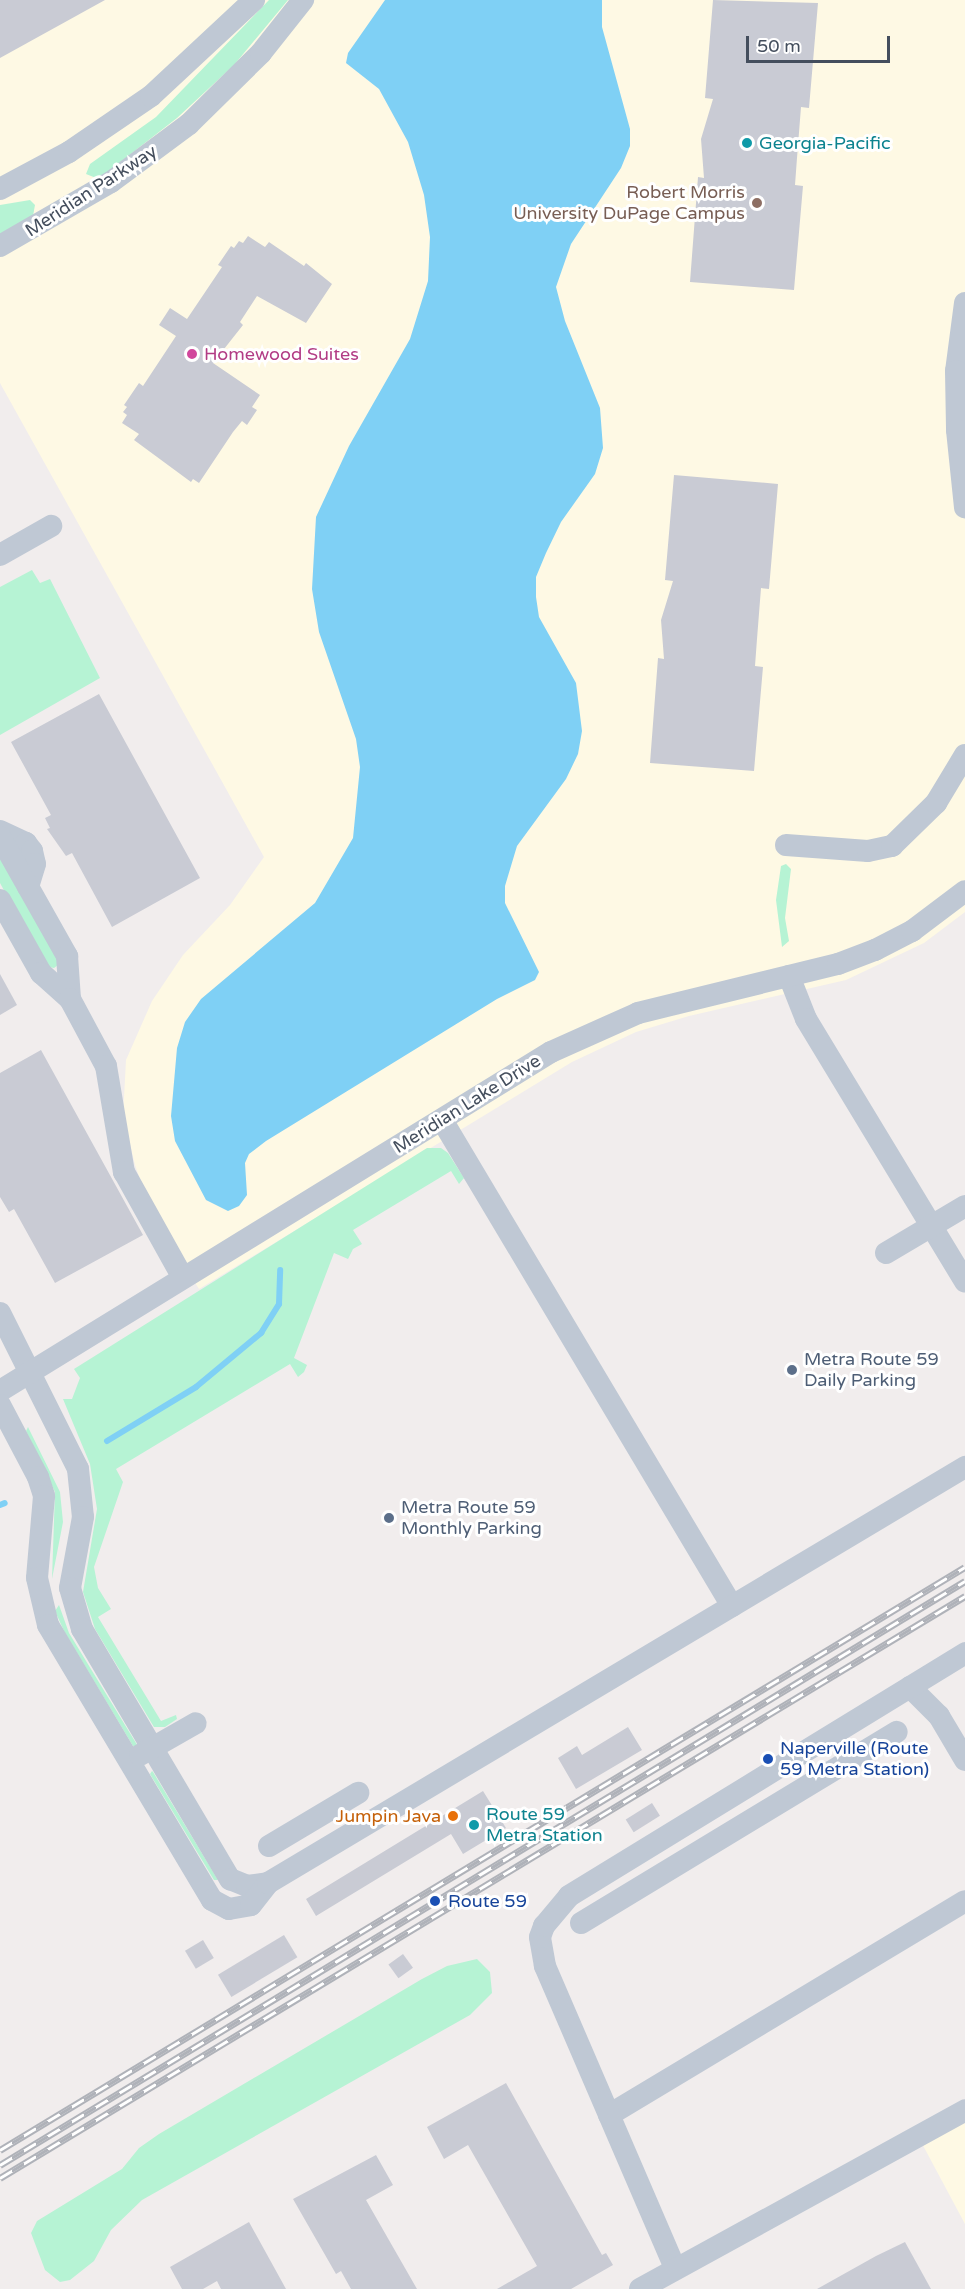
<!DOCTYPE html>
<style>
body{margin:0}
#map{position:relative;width:965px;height:2289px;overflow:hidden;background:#f1eded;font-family:"Varela Round",sans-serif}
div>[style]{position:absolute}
.commercial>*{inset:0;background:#fef9e4}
.green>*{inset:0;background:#b6f3d4}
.water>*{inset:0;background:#7fd0f5}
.stream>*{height:6px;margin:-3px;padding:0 3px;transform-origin:3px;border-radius:3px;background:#7fd0f5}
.building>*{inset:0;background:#c9cbd4;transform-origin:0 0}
.minor>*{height:22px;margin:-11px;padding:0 11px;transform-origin:11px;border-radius:11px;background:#bfc8d4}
.rail>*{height:7px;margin-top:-3.5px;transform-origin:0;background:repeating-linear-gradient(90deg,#fff 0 14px,#afb2b9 0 28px);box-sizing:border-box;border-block:2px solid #afb2b9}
.dots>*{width:16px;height:16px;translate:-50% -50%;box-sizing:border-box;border:3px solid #fff;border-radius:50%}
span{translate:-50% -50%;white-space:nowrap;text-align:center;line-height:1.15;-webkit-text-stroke:6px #fff;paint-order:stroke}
.culture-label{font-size:18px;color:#0d838f}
.left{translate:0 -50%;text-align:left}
.street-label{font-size:18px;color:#444e5d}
.education-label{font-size:18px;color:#785e54}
.right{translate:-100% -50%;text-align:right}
.hotel-label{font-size:18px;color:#b23c85}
.service-label{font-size:18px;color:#4e5e75}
.transit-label{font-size:18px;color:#164399}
.food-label{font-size:18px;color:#c56008}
.scale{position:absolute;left:746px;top:36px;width:144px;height:27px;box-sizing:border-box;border:3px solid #444e5d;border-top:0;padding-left:8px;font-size:18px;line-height:21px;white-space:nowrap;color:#444e5d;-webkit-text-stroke:4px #fff;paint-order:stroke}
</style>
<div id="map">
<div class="commercial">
<i style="clip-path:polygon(0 0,965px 0,965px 912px,924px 943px,846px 980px,689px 1016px,636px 1032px,572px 1062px,199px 1289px,152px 1213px,135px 1165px,123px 1116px,126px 1060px,152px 1001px,183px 955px,230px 905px,264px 857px,0 383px)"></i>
<i style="clip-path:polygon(965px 2113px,965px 2224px,919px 2138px)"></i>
</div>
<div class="green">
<i style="clip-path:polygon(269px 0,288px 0,234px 65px,177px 118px,105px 174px,96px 178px,86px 174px,90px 164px,156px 117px)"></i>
<i style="clip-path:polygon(30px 200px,35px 205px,33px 216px,0 234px,0 205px)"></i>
<i style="clip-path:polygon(32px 570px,40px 583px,50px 579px,100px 678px,0 735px,0 587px)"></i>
<i style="clip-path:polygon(0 851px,57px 954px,58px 965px,54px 968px,45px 966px,0 883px)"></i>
<i style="clip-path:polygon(786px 864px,791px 869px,785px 918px,789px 941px,782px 947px,776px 900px,781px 866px)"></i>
<i style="clip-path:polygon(427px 1148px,441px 1148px,448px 1153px,464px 1178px,459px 1184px,451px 1171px,353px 1230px,362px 1244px,353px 1249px,348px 1259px,334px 1253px,294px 1358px,307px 1365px,304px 1372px,298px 1377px,290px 1364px,116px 1469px,123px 1482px,94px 1567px,98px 1588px,111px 1609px,98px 1617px,161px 1721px,176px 1715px,177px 1719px,165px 1727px,154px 1727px,95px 1629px,83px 1592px,97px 1509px,90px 1464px,63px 1399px,72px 1399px,80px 1378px,74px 1369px)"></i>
<i style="clip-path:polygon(28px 1427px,60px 1492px,63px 1522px,52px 1579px,55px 1492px,26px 1431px)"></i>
<i style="clip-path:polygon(59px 1605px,69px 1633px,139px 1748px,133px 1746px,64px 1631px,55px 1611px)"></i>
<i style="clip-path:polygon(152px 1771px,153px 1772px,218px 1880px,214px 1880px,150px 1774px)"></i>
<i style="clip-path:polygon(477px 1959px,490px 1972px,492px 1993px,470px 2015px,142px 2200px,111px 2230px,94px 2261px,70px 2280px,60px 2282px,45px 2270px,31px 2233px,37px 2221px,122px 2169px,139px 2148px,159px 2134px,422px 1979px,447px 1966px)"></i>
</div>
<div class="water">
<i style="clip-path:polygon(385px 0,602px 0,602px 27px,630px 129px,630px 146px,621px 168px,571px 244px,556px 287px,565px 321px,600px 408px,603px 448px,595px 474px,561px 522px,546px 553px,536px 577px,536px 597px,539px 617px,576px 683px,582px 731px,578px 754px,566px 779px,517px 846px,505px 886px,505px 903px,539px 972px,535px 980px,497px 999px,266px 1141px,249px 1154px,245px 1163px,247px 1195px,239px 1206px,228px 1211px,206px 1200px,175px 1141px,171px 1116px,177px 1048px,185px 1022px,201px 999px,315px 903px,353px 838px,360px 767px,356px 739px,319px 632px,312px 589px,316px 517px,349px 446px,410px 339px,428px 281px,430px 237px,424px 195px,408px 142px,379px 89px,346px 63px,348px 53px)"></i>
</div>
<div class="stream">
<i style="left:107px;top:1441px;width:104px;rotate:-31.2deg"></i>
<i style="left:196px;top:1387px;width:85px;rotate:-39.7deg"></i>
<i style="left:261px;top:1333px;width:34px;rotate:-58deg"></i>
<i style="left:279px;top:1304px;width:34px;rotate:-88deg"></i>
<i style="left:0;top:1505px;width:5px;rotate:-22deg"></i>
</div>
<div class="building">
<i style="clip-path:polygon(0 0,105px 0,0 58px)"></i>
<i style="clip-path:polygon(713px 0,818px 3px,809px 108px,801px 107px,797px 158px,795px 185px,803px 186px,794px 290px,690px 282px,698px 177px,704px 178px,701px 139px,713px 99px,705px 98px)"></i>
<i style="clip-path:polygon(248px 236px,265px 247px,269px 242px,304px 266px,306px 263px,332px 284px,306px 323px,257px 296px,240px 322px,243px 325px,213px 363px,260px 395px,252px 407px,257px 410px,247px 425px,242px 421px,233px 432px,199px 483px,193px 479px,191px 482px,134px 440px,139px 434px,122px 423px,127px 415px,123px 412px,127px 407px,124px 405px,139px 383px,143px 386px,176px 336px,159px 325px,170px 308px,187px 319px,222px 267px,218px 265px,231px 246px,234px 248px,239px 241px,243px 243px)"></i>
<i style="clip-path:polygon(674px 475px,778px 484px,769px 589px,761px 588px,757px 639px,755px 666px,763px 667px,754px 771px,650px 763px,658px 658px,664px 659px,661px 620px,673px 581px,665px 580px)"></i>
<i style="clip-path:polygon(99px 694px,200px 878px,112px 927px,72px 853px,66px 856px,47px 829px,50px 828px,45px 818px,51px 815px,11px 742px)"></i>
<i style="clip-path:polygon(0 974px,17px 1005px,0 1015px)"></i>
<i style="clip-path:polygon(41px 1050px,143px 1235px,55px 1283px,14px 1209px,9px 1212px,0 1197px,0 1073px)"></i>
<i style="clip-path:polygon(628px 1727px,642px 1750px,576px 1789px,558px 1758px,577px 1746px,582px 1755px)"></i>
<i style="clip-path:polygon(483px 1791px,506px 1828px,463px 1854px,451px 1834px,316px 1916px,306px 1899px)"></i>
<i style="left:652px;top:1803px;width:15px;height:31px;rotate:58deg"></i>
<i style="left:284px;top:1935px;width:26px;height:77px;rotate:59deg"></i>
<i style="left:203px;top:1940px;width:21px;height:21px;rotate:59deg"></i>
<i style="left:403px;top:1954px;width:17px;height:18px;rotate:54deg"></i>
<i style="clip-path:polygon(506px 2083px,602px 2255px,606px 2253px,613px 2265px,571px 2289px,497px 2289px,537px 2266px,468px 2145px,444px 2159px,427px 2127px)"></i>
<i style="clip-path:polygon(376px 2155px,393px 2185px,366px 2200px,417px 2289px,351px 2289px,341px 2271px,336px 2274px,293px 2199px)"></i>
<i style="clip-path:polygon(249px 2222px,286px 2289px,221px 2289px,217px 2281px,203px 2289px,182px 2289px,170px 2267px)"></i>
<i style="clip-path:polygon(905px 2242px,931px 2289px,817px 2289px,876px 2256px)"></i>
</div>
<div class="minor">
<i style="left:0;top:189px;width:78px;rotate:-28.2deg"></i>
<i style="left:69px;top:152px;width:99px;rotate:-34.3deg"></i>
<i style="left:151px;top:96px;width:141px;rotate:-43deg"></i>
<i style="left:0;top:246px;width:128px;rotate:-30deg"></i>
<i style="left:111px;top:182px;width:97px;rotate:-36.6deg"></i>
<i style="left:189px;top:124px;width:101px;rotate:-44.6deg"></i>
<i style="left:261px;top:53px;width:68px;rotate:-51.6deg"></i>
<i style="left:965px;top:303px;width:69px;rotate:97.5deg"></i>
<i style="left:956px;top:371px;width:59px;rotate:89deg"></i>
<i style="left:957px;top:430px;width:78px;rotate:84.1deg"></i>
<i style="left:0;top:555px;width:59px;rotate:-29.6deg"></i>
<i style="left:0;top:831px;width:29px;rotate:25deg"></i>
<i style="left:26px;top:843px;width:10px;rotate:53deg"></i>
<i style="left:32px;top:851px;width:13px;rotate:77deg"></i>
<i style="left:35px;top:864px;width:24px;rotate:107deg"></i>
<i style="left:0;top:837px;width:137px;rotate:60.6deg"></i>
<i style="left:67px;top:956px;width:43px;rotate:86deg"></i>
<i style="left:786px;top:845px;width:82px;rotate:4.2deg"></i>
<i style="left:868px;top:851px;width:25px;rotate:-12deg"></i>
<i style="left:892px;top:846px;width:62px;rotate:-44.3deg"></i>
<i style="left:936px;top:803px;width:56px;rotate:-58.9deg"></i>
<i style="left:0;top:900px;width:84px;rotate:60.7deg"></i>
<i style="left:41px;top:973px;width:39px;rotate:42deg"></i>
<i style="left:70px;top:999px;width:76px;rotate:61.8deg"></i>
<i style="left:106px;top:1066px;width:108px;rotate:80.4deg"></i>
<i style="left:124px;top:1172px;width:121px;rotate:60.9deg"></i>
<i style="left:789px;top:976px;width:46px;rotate:68.4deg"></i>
<i style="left:806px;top:1019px;width:307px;rotate:58.8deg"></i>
<i style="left:442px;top:1120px;width:566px;rotate:59.18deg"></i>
<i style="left:886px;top:1253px;width:92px;rotate:-30.7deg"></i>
<i style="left:0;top:1313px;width:174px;rotate:63.4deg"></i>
<i style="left:78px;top:1469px;width:48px;rotate:84.1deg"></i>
<i style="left:83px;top:1517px;width:72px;rotate:100.4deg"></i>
<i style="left:70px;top:1588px;width:43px;rotate:73.7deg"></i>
<i style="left:82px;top:1629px;width:291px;rotate:59.4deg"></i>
<i style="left:230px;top:1879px;width:18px;rotate:22deg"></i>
<i style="left:247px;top:1886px;width:21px;rotate:-8deg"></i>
<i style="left:0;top:1391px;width:647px;rotate:-31.6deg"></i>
<i style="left:551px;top:1052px;width:95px;rotate:-24.1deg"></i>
<i style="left:638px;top:1013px;width:206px;rotate:-13.8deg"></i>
<i style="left:838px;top:964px;width:40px;rotate:-21deg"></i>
<i style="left:875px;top:950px;width:42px;rotate:-27.2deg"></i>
<i style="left:912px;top:931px;width:66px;rotate:-37deg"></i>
<i style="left:0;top:1405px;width:81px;rotate:62.2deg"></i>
<i style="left:38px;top:1477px;width:20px;rotate:72deg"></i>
<i style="left:44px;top:1496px;width:82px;rotate:94.9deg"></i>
<i style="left:37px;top:1578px;width:48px;rotate:76.8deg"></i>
<i style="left:48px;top:1625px;width:320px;rotate:59.2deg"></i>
<i style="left:212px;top:1900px;width:19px;rotate:28deg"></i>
<i style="left:229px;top:1909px;width:22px;rotate:-10deg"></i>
<i style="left:251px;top:1905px;width:28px;rotate:-52deg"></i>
<i style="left:268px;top:1883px;width:812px;rotate:-30.83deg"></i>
<i style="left:910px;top:1687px;width:41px;rotate:45deg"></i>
<i style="left:939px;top:1716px;width:51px;rotate:59.4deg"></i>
<i style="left:140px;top:1755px;width:64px;rotate:-29.7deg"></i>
<i style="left:269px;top:1846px;width:104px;rotate:-30.8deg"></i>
<i style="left:581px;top:1923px;width:369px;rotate:-31.2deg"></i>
<i style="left:609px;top:2115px;width:415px;rotate:-31deg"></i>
<i style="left:675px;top:2268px;width:329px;rotate:-113.3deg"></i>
<i style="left:545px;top:1966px;width:29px;rotate:-100deg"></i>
<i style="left:540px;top:1937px;width:12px;rotate:-70deg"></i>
<i style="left:544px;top:1926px;width:39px;rotate:-50deg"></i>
<i style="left:569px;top:1896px;width:465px;rotate:-31.5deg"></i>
<i style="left:640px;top:2289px;width:371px;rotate:-28.8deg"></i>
</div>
<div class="rail">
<i style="left:0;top:2150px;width:1127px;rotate:-31.14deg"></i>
<i style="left:0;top:2165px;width:1128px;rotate:-31.18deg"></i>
<i style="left:0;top:2178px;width:1127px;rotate:-31.09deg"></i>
</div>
<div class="dots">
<i style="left:747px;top:143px;background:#0f9aa8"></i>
<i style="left:757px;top:203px;background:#8d6e63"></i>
<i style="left:192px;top:354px;background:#d1479c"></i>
<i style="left:792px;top:1370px;background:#5c6f8a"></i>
<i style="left:389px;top:1518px;background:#5c6f8a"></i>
<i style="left:768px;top:1759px;background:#1a4fb4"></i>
<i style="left:453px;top:1816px;background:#e8710a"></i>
<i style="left:474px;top:1825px;background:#0f9aa8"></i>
<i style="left:435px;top:1901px;background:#1a4fb4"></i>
</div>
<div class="culture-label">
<span class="left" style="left:759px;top:143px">Georgia-Pacific</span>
<span class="left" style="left:486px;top:1825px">Route 59<br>Metra Station</span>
</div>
<div class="street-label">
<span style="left:91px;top:191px;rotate:-33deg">Meridian Parkway</span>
<span style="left:467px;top:1104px;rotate:-32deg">Meridian Lake Drive</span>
</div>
<div class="education-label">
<span class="right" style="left:745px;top:203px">Robert Morris<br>University DuPage Campus</span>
</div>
<div class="hotel-label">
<span class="left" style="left:204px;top:354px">Homewood Suites</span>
</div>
<div class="service-label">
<span class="left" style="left:804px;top:1370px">Metra Route 59<br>Daily Parking</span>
<span class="left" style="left:401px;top:1518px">Metra Route 59<br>Monthly Parking</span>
</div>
<div class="transit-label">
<span class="left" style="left:780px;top:1759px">Naperville (Route<br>59 Metra Station)</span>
<span class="left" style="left:448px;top:1901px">Route 59</span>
</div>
<div class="food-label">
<span class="right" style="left:441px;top:1816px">Jumpin Java</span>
</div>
<div class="scale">50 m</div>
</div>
